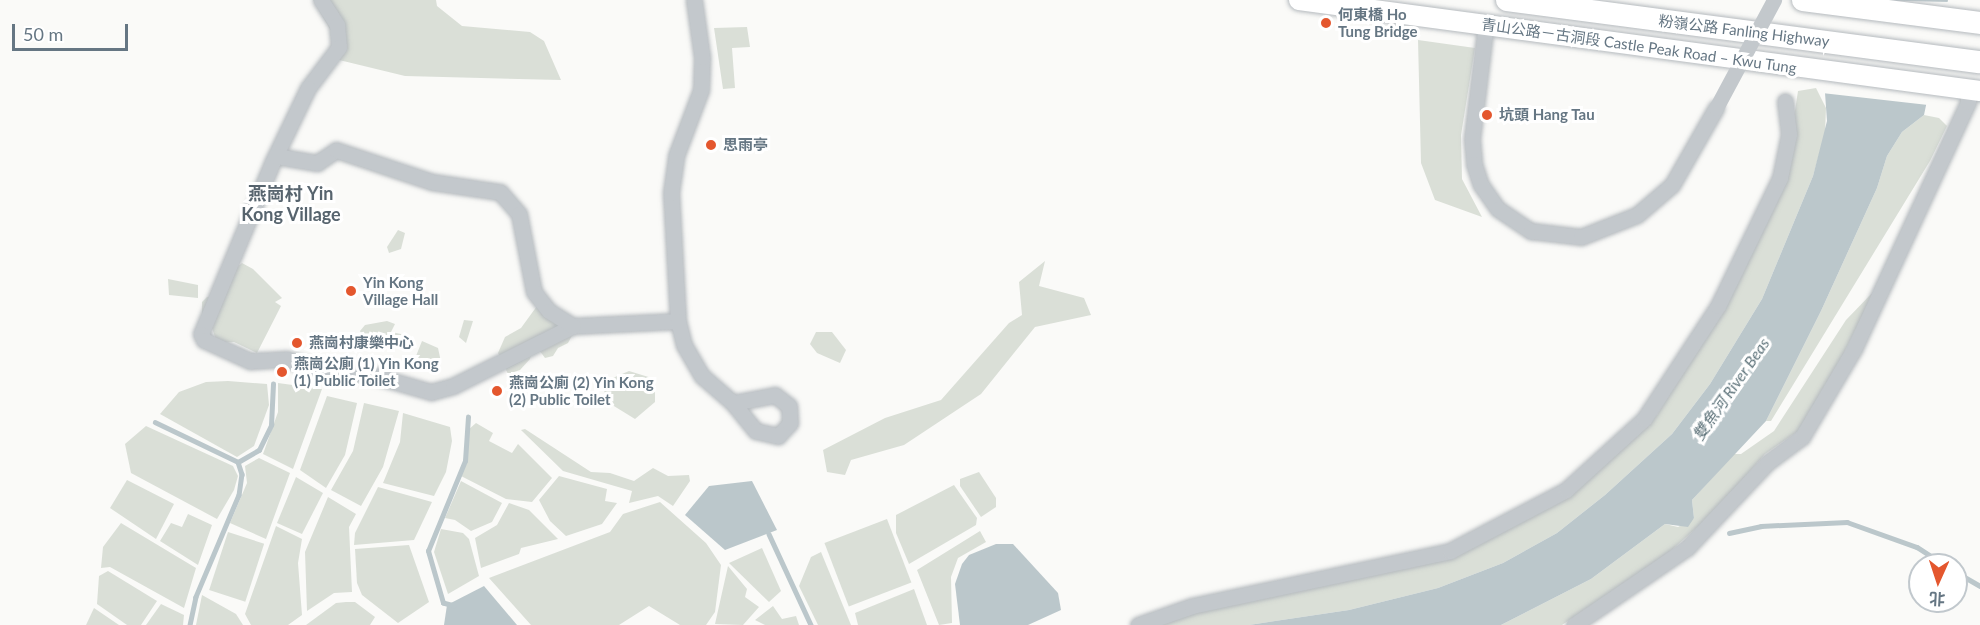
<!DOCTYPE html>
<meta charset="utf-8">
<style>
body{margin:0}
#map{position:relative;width:1980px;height:625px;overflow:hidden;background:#fafaf8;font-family:Lato,"Noto Sans SC",sans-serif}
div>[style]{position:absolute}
.green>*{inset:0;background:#dadfd7;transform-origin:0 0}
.water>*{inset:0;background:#bbc7cb}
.pier>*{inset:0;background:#fafaf8}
.stream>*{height:4.5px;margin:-2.25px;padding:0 2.25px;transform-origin:2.25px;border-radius:2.25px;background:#bbc7cb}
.roads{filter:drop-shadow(0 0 2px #b5babe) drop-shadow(0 0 2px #b5babe)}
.minor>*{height:15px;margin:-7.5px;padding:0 7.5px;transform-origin:7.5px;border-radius:7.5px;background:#c3c8cc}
.major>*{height:20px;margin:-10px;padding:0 10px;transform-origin:10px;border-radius:10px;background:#fff}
.highway>*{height:22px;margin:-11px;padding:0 11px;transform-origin:11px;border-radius:11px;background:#fff}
.minor-bridge>*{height:15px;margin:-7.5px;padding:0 7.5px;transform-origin:7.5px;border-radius:7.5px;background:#c3c8cc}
.dots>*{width:16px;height:16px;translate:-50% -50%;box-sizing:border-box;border:3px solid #fff;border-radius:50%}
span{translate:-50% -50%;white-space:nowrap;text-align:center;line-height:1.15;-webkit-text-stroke:6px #fff;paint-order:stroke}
.poi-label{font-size:15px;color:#657683;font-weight:700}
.left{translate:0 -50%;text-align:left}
.street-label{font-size:15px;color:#657683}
.water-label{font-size:16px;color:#60757c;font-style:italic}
.quarter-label{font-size:18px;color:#57646e;font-weight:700}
.north{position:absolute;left:1908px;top:553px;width:60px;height:60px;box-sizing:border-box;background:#fff;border:2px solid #c1c8cd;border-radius:50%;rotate:183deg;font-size:16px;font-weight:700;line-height:24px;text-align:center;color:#657683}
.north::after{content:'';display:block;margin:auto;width:21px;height:27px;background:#e4572e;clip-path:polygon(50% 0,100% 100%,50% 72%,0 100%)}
.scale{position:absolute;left:12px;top:24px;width:116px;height:27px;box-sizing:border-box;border:3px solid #657683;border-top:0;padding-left:8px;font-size:18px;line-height:21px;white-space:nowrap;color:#657683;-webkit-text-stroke:4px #fff;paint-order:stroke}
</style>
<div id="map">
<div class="green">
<i style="clip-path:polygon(313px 0,436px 0,437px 6px,462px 26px,530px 32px,544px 41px,561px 80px,405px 76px,335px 59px,334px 36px)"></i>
<i style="clip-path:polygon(747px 27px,750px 47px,732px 48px,735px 88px,723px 89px,714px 28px)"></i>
<i style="clip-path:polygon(1418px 40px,1475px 48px,1461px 135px,1462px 179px,1482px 217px,1435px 200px,1421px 163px)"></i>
<i style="clip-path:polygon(1816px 88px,1826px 108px,1825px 133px,1813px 176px,1762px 299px,1710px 384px,1672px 434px,1605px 495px,1557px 533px,1503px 563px,1438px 588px,1349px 610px,1249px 625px,1156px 625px,1189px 611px,1456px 556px,1569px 496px,1657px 415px,1739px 281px,1784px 182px,1798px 91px)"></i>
<i style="clip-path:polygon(1924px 115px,1939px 118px,1947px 126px,1930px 161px,1771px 421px,1766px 421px,1821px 311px,1877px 188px,1887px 156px,1902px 132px)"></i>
<i style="clip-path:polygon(398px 230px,405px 233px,401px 249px,389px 253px,387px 247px)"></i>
<i style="clip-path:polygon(1045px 261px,1039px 286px,1084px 298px,1091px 315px,1035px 327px,981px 394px,904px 445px,851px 460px,845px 475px,827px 472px,823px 450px,885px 418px,941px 400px,1009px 323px,1022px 315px,1019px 282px)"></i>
<i style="clip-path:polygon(242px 263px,253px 269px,282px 298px,275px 302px,281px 306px,257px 353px,234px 342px,217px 343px,212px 328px,202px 323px,202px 302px,207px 297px,221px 295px,230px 272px)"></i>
<i style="clip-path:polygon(168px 279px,198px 285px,198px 298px,169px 295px)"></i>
<i style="clip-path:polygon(1875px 290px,1825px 391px,1798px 431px,1765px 454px,1712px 514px,1666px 555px,1562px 625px,1501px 625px,1591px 579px,1665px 524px,1678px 527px,1694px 518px,1692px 500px,1734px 454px,1741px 454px,1774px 431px,1846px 320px)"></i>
<i style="clip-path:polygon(537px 306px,576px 328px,568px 343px,558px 348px,553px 356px,545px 358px,534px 343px,530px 359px,520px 370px,508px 374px,498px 353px,505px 337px,521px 328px)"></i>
<i style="clip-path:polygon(464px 320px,473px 321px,466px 343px,459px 337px)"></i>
<i style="clip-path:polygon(387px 321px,395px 324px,391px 332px,401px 334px,406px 344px,395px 338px,377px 347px,364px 341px,360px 331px,365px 325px)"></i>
<i style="clip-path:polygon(816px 332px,832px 332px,846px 350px,840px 363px,817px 353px,810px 344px)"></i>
<i style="clip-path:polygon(422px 341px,438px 348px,441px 362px,426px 363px,416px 356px)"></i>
<i style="clip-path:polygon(629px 371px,655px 379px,655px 402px,635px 419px,609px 403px,601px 383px)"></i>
<i style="clip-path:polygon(228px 381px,267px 384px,269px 405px,254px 446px,237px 457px,160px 414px,179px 392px,206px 382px)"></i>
<i style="clip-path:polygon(278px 383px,322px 389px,293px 469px,263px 454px,278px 412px)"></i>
<i style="clip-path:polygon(327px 396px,357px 403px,345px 455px,326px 488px,300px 470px)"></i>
<i style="clip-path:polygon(364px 403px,399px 411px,383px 467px,361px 506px,331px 490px,353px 451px)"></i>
<i style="clip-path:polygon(403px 413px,450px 427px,452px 441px,446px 472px,434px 496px,383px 483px,400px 442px)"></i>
<i style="clip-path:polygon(476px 423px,493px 433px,489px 441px,512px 453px,518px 444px,552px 478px,532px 502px,506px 499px,461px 476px,467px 459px,468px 430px)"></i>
<i style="clip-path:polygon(146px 426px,233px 466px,238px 476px,234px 490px,217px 519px,131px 473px,125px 444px)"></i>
<i style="clip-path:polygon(525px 429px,591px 472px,610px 473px,634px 481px,653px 468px,668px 476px,689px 475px,690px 481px,673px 506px,658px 496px,629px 503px,632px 491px,563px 471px,521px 430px)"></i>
<i style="clip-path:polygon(259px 458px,290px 473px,266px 539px,230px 523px,247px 483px,245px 466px)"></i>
<i style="clip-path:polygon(979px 472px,996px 498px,996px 507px,981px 517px,960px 486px,960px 479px)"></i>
<i style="clip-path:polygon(559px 476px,607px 489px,605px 501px,617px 503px,602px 524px,566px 536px,550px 521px,539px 500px)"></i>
<i style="clip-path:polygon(296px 477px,323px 493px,302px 534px,277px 523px)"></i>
<i style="clip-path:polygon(127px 480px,174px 504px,156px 539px,110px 508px)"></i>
<i style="clip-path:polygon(461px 481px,502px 503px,492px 522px,471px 531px,455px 520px,445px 518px)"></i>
<i style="clip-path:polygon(954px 485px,977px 518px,976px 525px,909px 564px,896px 533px,896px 515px)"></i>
<i style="clip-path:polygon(378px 487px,432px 502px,414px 540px,354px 545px,355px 533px)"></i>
<i style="clip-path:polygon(328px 497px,356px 514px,349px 527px,352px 592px,334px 593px,307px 611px,305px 552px)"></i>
<i style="clip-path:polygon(660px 502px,706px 543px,721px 565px,715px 612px,706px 625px,680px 625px,649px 606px,619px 625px,531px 625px,489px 578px,610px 532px,623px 514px)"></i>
<i style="clip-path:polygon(509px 503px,529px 510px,558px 539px,521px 548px,519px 554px,481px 568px,475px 538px,497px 525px)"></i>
<i style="clip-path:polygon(188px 514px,212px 525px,198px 565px,160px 541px,171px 523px,182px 527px)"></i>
<i style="left:887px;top:519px;width:68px;height:67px;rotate:69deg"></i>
<i style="clip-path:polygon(121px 523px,196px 568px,184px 608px,110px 567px,101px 568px,103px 547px)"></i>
<i style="clip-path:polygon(276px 526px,302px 539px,298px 563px,302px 615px,288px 625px,251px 625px,245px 614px)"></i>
<i style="clip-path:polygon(441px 529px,463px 533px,469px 539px,479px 576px,448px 594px,434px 552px)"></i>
<i style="clip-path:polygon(980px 531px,986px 542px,958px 558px,951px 577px,952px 623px,939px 625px,917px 570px)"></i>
<i style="left:228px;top:532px;width:38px;height:61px;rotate:18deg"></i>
<i style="clip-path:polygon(409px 545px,429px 602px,398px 623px,362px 595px,357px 583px,355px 549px)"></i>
<i style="clip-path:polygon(762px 548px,781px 591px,769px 602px,729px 563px)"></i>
<i style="clip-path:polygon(821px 552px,851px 625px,818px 625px,799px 586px,811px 557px)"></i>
<i style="clip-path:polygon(728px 566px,747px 589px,745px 597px,759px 607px,743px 625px,715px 624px)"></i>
<i style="clip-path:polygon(108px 571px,157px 601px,141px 625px,127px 625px,97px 604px,99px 576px)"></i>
<i style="clip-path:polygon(914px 589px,927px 625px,858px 625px,855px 613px)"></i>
<i style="clip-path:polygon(202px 595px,236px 614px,243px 625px,196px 625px)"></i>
<i style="clip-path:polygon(346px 602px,355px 602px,375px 617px,370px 625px,306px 625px,336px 603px)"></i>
<i style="clip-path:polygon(161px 604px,184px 615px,183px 625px,146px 625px)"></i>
<i style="clip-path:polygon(773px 606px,782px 619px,796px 616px,799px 625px,765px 625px,755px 620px)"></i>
<i style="clip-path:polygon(94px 608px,119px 625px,86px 625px)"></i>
</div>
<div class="water">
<i style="clip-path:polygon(1862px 0,1948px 0,1924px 115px,1902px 132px,1887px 156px,1877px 188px,1821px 311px,1766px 421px,1692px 500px,1694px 518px,1688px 527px,1665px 524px,1591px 579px,1501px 625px,1249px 625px,1349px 610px,1438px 588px,1503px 563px,1557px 533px,1605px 495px,1672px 434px,1710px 384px,1762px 299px,1813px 176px,1827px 121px,1825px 93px)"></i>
<i style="clip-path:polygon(752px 481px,777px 530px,725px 550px,685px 515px,709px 486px)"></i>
<i style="clip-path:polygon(996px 544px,1013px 544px,1058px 593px,1061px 610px,1028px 625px,960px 625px,955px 584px,962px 564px,969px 555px)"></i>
<i style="clip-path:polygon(484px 586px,517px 625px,444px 625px,447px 605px)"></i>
</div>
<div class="pier">
<i style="clip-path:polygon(1859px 0,1950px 2px,1928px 105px,1822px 93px)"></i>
</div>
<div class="stream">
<i style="left:155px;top:422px;width:92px;rotate:25.7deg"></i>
<i style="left:238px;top:462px;width:13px;rotate:72deg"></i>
<i style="left:242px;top:474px;width:21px;rotate:98deg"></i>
<i style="left:239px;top:495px;width:111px;rotate:112.9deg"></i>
<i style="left:196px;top:597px;width:29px;rotate:102deg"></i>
<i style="left:238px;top:462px;width:24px;rotate:-30deg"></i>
<i style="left:259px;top:450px;width:28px;rotate:-64deg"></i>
<i style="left:271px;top:425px;width:41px;rotate:-87.2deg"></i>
<i style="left:1729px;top:533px;width:33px;rotate:-12deg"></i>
<i style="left:1761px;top:526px;width:86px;rotate:-2.7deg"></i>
<i style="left:1847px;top:522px;width:74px;rotate:19.7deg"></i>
<i style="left:1917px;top:547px;width:33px;rotate:33deg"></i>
<i style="left:769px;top:534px;width:100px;rotate:65.2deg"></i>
<i style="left:1956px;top:572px;width:28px;rotate:30deg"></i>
<i style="left:454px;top:606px;width:11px;rotate:-165deg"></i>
<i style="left:443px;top:603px;width:54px;rotate:-106.1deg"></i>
<i style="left:428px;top:551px;width:97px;rotate:-67.7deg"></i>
<i style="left:465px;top:461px;width:44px;rotate:-86.1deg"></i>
</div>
<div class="roads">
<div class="minor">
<i style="left:321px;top:0;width:30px;rotate:57deg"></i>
<i style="left:337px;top:25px;width:22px;rotate:85deg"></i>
<i style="left:339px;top:47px;width:51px;rotate:127.1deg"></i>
<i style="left:308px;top:88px;width:81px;rotate:115.6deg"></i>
<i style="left:273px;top:161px;width:187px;rotate:112.6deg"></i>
<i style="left:201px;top:334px;width:7px;rotate:63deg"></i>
<i style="left:204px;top:340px;width:51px;rotate:24.5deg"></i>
<i style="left:250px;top:361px;width:36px;rotate:-3deg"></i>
<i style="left:286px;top:359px;width:49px;rotate:16.6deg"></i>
<i style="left:333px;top:373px;width:32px"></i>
<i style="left:365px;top:373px;width:69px;rotate:16.1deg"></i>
<i style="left:431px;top:392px;width:23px;rotate:-15deg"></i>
<i style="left:453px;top:386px;width:134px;rotate:-26.6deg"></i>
<i style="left:573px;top:326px;width:105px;rotate:-2.7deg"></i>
<i style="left:678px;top:321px;width:128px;rotate:-93.1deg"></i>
<i style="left:671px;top:193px;width:37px;rotate:-82deg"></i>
<i style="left:676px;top:156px;width:71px;rotate:-69.3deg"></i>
<i style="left:701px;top:90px;width:33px;rotate:-88deg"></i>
<i style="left:702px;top:57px;width:58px;rotate:-98deg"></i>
<i style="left:1486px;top:23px;width:117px;rotate:96.9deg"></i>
<i style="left:1472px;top:139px;width:25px;rotate:85deg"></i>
<i style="left:1474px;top:164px;width:22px;rotate:72deg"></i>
<i style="left:1481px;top:185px;width:29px;rotate:55deg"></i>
<i style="left:1498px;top:209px;width:40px;rotate:34deg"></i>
<i style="left:1531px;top:231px;width:50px;rotate:6.8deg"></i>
<i style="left:1581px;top:237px;width:60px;rotate:-21.4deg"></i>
<i style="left:1637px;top:215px;width:46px;rotate:-40.6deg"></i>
<i style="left:1672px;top:185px;width:89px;rotate:-60.3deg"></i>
<i style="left:276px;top:156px;width:42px;rotate:9.7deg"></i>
<i style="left:317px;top:163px;width:23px;rotate:-34deg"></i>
<i style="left:336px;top:150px;width:101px;rotate:18.4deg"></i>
<i style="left:432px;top:182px;width:69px;rotate:8.4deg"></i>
<i style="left:500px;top:192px;width:29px;rotate:49deg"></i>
<i style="left:519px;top:214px;width:79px;rotate:79.1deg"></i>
<i style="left:534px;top:292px;width:24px;rotate:52deg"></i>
<i style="left:549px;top:311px;width:28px;rotate:32deg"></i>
<i style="left:678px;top:321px;width:25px;rotate:76deg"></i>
<i style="left:684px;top:345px;width:36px;rotate:60deg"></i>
<i style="left:702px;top:376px;width:41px;rotate:41.1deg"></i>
<i style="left:733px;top:403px;width:36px;rotate:51deg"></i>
<i style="left:756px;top:431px;width:23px;rotate:13deg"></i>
<i style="left:778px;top:436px;width:18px;rotate:-47deg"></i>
<i style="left:790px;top:423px;width:17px;rotate:-93deg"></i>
<i style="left:789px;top:406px;width:18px;rotate:-142deg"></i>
<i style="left:775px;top:395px;width:43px;rotate:169.2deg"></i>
<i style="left:1138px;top:625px;width:57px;rotate:-19.4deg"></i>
<i style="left:1192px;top:606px;width:264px;rotate:-12deg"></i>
<i style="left:1450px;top:551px;width:131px;rotate:-27.7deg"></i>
<i style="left:1566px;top:490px;width:105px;rotate:-42.3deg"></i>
<i style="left:1644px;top:419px;width:135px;rotate:-56.8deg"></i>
<i style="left:1718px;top:306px;width:142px;rotate:-64.2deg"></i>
<i style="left:1780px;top:178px;width:45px;rotate:-78.4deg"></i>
<i style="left:1789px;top:134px;width:33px;rotate:-97deg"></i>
<i style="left:1574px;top:625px;width:137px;rotate:-34.3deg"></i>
<i style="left:1687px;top:548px;width:117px;rotate:-46.7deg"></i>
<i style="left:1767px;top:463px;width:44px;rotate:-36.6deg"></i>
<i style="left:1802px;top:437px;width:102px;rotate:-59.4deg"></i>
<i style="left:1854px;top:349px;width:272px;rotate:-65.2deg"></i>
<i style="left:1968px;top:102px;width:12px;rotate:-90deg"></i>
</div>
<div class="major">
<i style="left:1299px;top:0;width:687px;rotate:7.61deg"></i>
</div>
<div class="highway">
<i style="left:1507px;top:0;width:477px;rotate:7.5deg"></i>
<i style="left:1803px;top:0;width:178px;rotate:7.4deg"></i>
</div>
</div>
<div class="minor-bridge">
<i style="left:1716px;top:108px;width:123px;rotate:-61.8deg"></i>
</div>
<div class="dots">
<i style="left:1326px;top:23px;background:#e4572e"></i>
<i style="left:1487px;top:115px;background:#e4572e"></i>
<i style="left:711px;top:145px;background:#e4572e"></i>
<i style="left:351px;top:291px;background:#e4572e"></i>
<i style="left:297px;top:343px;background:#e4572e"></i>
<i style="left:282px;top:372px;background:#e4572e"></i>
<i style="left:497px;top:391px;background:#e4572e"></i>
</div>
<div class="poi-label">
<span class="left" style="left:1338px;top:23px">何東橋 Ho<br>Tung Bridge</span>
<span class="left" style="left:1499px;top:115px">坑頭 Hang Tau</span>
<span class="left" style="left:723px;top:145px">思雨亭</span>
<span class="left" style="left:363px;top:291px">Yin Kong<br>Village Hall</span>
<span class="left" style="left:309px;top:343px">燕崗村康樂中心</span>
<span class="left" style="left:294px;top:372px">燕崗公廁 (1) Yin Kong<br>(1) Public Toilet</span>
<span class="left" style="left:509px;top:391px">燕崗公廁 (2) Yin Kong<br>(2) Public Toilet</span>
</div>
<div class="street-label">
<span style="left:1744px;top:31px;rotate:7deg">粉嶺公路 Fanling Highway</span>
<span style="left:1639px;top:46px;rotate:8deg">青山公路－古洞段 Castle Peak Road – Kwu Tung</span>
</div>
<div class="water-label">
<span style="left:1731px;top:389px;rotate:-55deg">雙魚河 River Beas</span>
</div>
<div class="quarter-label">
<span style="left:291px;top:204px">燕崗村 Yin<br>Kong Village</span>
</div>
<div class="north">北</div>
<div class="scale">50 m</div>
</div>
